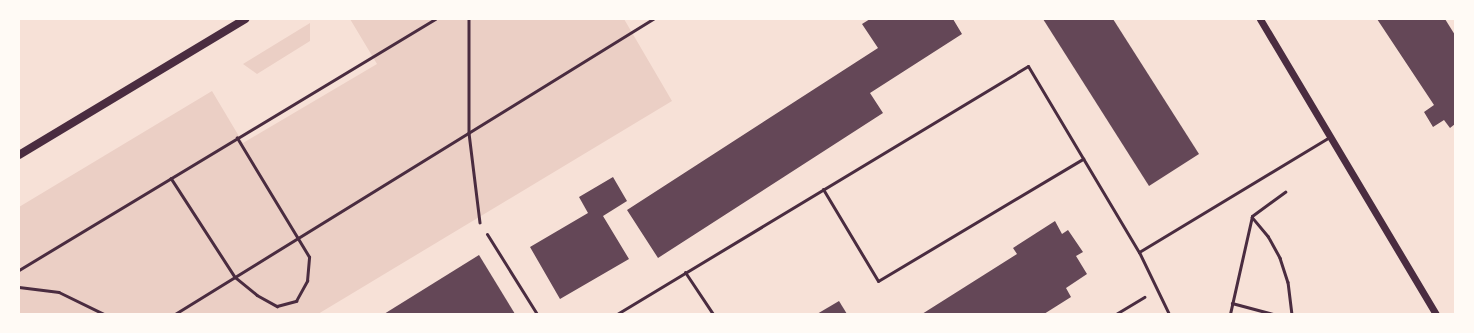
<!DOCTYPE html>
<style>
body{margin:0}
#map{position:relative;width:1474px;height:333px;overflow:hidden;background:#f7e1d7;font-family:"IBM Plex Sans",sans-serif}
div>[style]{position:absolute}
.green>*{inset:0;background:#ebcfc5}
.building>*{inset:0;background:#644757}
.path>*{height:2.5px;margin:-1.25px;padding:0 1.25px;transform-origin:1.25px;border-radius:1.25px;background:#4a2c40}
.service>*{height:3px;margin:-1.5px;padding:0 1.5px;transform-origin:1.5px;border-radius:1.5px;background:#4a2c40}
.tertiary>*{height:7px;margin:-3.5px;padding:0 3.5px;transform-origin:3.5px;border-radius:3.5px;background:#4a2c40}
.secondary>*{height:8px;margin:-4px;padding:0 4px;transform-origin:4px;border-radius:4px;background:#4a2c40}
span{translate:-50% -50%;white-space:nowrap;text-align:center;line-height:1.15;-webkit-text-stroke:3px #fffaf5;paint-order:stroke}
.frame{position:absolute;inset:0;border:20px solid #fffaf5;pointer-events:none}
</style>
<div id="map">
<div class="green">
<i style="clip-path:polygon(350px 19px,624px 19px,672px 101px,318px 314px,19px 314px,19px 207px,212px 91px,243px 143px,377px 64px)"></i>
<i style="clip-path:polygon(310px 23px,310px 41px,257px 74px,243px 64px)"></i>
</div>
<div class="building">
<i style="clip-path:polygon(870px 19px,953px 19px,962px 34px,870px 93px,883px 113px,658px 258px,627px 210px,878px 48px,862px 24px)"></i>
<i style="clip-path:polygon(1043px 19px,1113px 19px,1199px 154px,1149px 186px)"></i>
<i style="clip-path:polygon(1377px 19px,1445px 19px,1455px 35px,1455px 124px,1450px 128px,1444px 120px,1433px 127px,1424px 112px,1434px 105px)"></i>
<i style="clip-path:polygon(613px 177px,627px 201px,603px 216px,629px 259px,560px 299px,530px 247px,588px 213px,579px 197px)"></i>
<i style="clip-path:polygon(1055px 221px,1062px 234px,1068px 230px,1083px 252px,1076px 256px,1087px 274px,1066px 288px,1071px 297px,1044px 314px,922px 314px,1017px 254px,1013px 248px)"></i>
<i style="clip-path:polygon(479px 255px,515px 314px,384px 314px)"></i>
<i style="clip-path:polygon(839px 301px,847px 314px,817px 314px)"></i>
</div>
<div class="path">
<i style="left:469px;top:19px;width:114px;rotate:90deg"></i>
<i style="left:469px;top:133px;width:90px;rotate:83deg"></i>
<i style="left:171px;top:178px;width:118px;rotate:57.1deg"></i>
<i style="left:235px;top:277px;width:28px;rotate:39deg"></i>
<i style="left:257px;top:295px;width:23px;rotate:29deg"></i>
<i style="left:277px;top:306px;width:20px;rotate:-15deg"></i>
<i style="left:296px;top:301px;width:23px;rotate:-61deg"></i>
<i style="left:307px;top:281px;width:24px;rotate:-85deg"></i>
<i style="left:309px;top:257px;width:139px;rotate:-121.2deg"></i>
<i style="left:1252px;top:217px;width:25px;rotate:50deg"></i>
<i style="left:1268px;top:236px;width:25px;rotate:61deg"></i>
<i style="left:1280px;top:258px;width:25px;rotate:72deg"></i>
<i style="left:1288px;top:282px;width:32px;rotate:83deg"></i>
<i style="left:19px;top:270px;width:486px;rotate:-31.1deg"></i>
<i style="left:19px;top:287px;width:40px;rotate:7.1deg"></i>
<i style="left:59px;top:292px;width:50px;rotate:26.1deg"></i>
<i style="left:1232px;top:303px;width:42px;rotate:15deg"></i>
<i style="left:175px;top:314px;width:562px;rotate:-31.68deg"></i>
<i style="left:1116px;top:314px;width:33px;rotate:-31deg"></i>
<i style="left:1230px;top:314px;width:100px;rotate:-77.3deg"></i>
<i style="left:1252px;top:216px;width:41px;rotate:-36deg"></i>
</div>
<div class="service">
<i style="left:823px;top:189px;width:107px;rotate:59.1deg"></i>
<i style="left:878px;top:281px;width:239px;rotate:-30.8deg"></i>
<i style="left:487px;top:234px;width:94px;rotate:58deg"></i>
<i style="left:1139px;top:252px;width:69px;rotate:64.2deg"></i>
<i style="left:685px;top:272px;width:50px;rotate:56.3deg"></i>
<i style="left:617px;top:314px;width:480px;rotate:-31.1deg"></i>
<i style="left:1028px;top:66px;width:217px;rotate:59.2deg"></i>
<i style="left:1139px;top:252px;width:223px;rotate:-31.1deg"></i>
</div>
<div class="tertiary">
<i style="left:1260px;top:19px;width:344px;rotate:59.2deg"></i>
</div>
<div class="secondary">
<i style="left:19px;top:155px;width:264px;rotate:-31deg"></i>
</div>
<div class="frame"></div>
</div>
